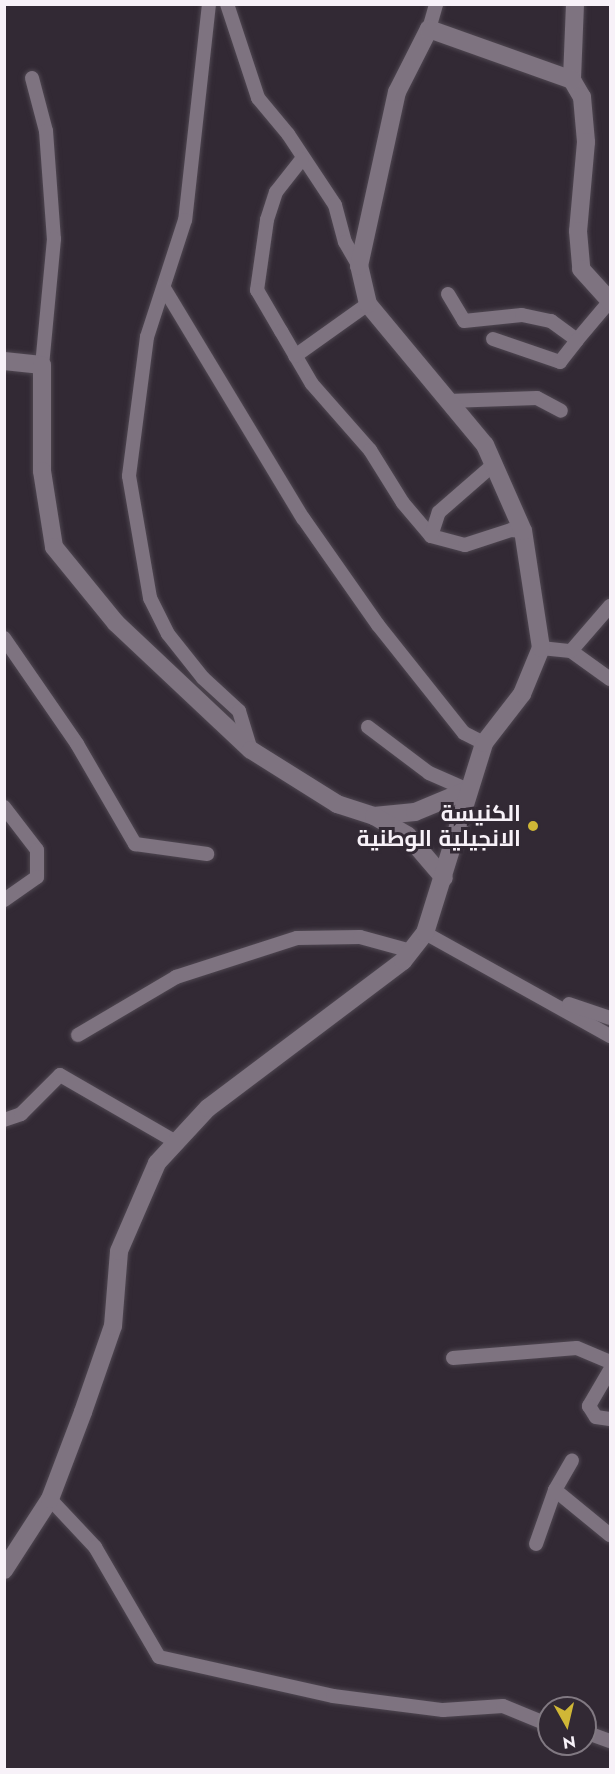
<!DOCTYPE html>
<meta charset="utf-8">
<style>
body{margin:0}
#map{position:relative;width:615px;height:1774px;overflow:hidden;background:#322934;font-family:Jost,Cairo,sans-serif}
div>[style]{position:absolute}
.roads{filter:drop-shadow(0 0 2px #4f4751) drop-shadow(0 0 2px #4f4751)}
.street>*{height:14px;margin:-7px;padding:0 7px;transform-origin:7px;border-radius:7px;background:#7e7380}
.secondary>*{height:18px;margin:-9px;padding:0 9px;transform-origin:9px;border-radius:9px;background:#7e7380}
.dots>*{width:16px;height:16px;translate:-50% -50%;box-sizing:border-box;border:3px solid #322934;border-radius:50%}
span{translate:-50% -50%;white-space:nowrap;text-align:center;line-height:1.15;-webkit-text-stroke:6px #322934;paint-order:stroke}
.poi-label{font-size:22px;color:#f7f1f8;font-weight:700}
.right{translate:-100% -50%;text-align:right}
.frame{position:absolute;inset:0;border:6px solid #f7f1f8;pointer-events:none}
.north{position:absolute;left:537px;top:1696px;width:60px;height:60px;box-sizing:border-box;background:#322934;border:2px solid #817982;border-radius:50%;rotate:172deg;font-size:16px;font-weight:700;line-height:24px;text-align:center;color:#f7f1f8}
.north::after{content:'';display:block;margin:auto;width:21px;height:27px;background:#d0b736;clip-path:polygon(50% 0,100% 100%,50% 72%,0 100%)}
</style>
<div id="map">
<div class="roads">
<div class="street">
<i style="left:209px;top:4px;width:217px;rotate:96.3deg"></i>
<i style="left:185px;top:220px;width:123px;rotate:108deg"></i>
<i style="left:147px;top:337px;width:140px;rotate:97.4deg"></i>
<i style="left:129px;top:476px;width:124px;rotate:80.2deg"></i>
<i style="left:150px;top:598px;width:40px;rotate:63.4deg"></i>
<i style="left:168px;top:634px;width:56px;rotate:51.5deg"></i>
<i style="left:203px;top:678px;width:49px;rotate:42.5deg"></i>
<i style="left:239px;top:711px;width:39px;rotate:73deg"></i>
<i style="left:227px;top:4px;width:99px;rotate:71.7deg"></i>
<i style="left:258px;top:98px;width:47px;rotate:50.2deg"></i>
<i style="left:288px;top:134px;width:85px;rotate:56.5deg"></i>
<i style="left:335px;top:205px;width:38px;rotate:75deg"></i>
<i style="left:345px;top:242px;width:28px;rotate:60deg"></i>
<i style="left:429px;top:29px;width:26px;rotate:-74deg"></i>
<i style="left:32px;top:78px;width:55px;rotate:75.2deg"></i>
<i style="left:46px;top:131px;width:108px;rotate:85.8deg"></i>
<i style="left:54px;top:239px;width:127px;rotate:95.4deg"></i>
<i style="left:302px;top:159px;width:42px;rotate:128.2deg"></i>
<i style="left:276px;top:192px;width:29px;rotate:108deg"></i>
<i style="left:267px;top:220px;width:71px;rotate:98.1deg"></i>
<i style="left:257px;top:290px;width:48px;rotate:59.7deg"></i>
<i style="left:281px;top:331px;width:61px;rotate:59.7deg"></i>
<i style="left:312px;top:384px;width:88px;rotate:48.7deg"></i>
<i style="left:370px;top:450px;width:62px;rotate:58.1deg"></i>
<i style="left:403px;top:503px;width:43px;rotate:49.7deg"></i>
<i style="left:431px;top:536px;width:35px;rotate:15deg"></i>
<i style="left:465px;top:545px;width:48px;rotate:-18.1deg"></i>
<i style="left:511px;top:530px;width:12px;rotate:5deg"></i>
<i style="left:164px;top:288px;width:269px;rotate:58.9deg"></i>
<i style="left:303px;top:518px;width:131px;rotate:55deg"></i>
<i style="left:378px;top:625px;width:138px;rotate:51.5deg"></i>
<i style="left:464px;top:733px;width:22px;rotate:27deg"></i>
<i style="left:448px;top:294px;width:31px;rotate:59deg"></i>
<i style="left:464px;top:321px;width:58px;rotate:-5.9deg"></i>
<i style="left:522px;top:315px;width:30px;rotate:12deg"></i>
<i style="left:551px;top:321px;width:32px;rotate:36deg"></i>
<i style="left:577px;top:340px;width:51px;rotate:-49.8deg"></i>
<i style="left:493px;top:339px;width:71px;rotate:18.9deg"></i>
<i style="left:560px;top:362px;width:28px;rotate:-52deg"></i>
<i style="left:295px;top:356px;width:90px;rotate:-35.5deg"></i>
<i style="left:448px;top:401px;width:89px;rotate:-1.9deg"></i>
<i style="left:537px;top:398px;width:27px;rotate:28deg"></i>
<i style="left:431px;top:536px;width:25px;rotate:-72deg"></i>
<i style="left:439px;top:512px;width:73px;rotate:-41.1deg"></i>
<i style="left:4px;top:638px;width:129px;rotate:55.4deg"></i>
<i style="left:77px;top:744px;width:116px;rotate:59.9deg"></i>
<i style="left:135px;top:844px;width:73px;rotate:7.9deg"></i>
<i style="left:541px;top:648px;width:30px;rotate:6deg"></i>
<i style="left:571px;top:651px;width:48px;rotate:35.7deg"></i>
<i style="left:571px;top:651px;width:60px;rotate:-49.1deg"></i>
<i style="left:368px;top:727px;width:76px;rotate:37deg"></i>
<i style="left:429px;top:773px;width:43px;rotate:23.6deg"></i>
<i style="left:4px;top:807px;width:54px;rotate:52.5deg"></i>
<i style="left:37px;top:850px;width:27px;rotate:90deg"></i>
<i style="left:37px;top:877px;width:40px;rotate:145.1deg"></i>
<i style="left:425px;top:933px;width:212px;rotate:29.1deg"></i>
<i style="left:569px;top:1004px;width:43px;rotate:18.9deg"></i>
<i style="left:78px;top:1035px;width:114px;rotate:-30.6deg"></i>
<i style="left:176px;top:977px;width:127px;rotate:-17.9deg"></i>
<i style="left:297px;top:938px;width:63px;rotate:-0.9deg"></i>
<i style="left:360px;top:937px;width:53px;rotate:15.4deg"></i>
<i style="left:4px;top:1120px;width:18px;rotate:-19deg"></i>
<i style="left:21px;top:1114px;width:55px;rotate:-45deg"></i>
<i style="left:60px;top:1075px;width:136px;rotate:30deg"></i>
<i style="left:453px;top:1358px;width:124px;rotate:-4.6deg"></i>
<i style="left:577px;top:1348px;width:36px;rotate:23deg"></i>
<i style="left:610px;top:1370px;width:42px;rotate:120.3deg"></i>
<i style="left:589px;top:1406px;width:13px;rotate:58deg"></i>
<i style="left:596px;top:1417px;width:14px;rotate:8deg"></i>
<i style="left:555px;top:1490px;width:34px;rotate:-60deg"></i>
<i style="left:50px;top:1499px;width:66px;rotate:46.8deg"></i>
<i style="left:95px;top:1547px;width:127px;rotate:59.8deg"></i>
<i style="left:159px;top:1657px;width:178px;rotate:12.6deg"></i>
<i style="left:333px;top:1696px;width:111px;rotate:7.3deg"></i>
<i style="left:443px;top:1710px;width:60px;rotate:-3.8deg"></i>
<i style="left:503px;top:1706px;width:50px;rotate:22.4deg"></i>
<i style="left:536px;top:1544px;width:57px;rotate:-70.6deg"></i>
<i style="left:555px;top:1490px;width:71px;rotate:39.3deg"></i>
<i style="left:585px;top:1732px;width:27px;rotate:20deg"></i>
</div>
<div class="secondary">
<i style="left:575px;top:4px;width:76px;rotate:92.3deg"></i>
<i style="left:572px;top:80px;width:20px;rotate:60deg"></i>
<i style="left:582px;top:97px;width:45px;rotate:84.9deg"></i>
<i style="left:586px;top:142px;width:89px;rotate:95.1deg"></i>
<i style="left:578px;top:231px;width:38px;rotate:85deg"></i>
<i style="left:581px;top:269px;width:43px;rotate:47.8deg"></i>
<i style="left:4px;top:361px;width:38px;rotate:6deg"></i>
<i style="left:42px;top:365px;width:106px;rotate:90deg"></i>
<i style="left:42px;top:471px;width:77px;rotate:81deg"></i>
<i style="left:54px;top:547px;width:98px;rotate:50.8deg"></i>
<i style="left:116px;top:623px;width:185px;rotate:43.3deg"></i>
<i style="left:251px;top:750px;width:102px;rotate:32.1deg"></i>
<i style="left:337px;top:804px;width:39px;rotate:18deg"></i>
<i style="left:374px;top:816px;width:41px;rotate:-5.6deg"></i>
<i style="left:415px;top:812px;width:57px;rotate:-22.5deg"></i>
<i style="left:374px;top:816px;width:39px;rotate:30deg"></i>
<i style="left:408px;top:836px;width:55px;rotate:49.4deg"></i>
<i style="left:4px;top:1570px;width:85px;rotate:-57.1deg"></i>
<i style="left:50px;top:1499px;width:93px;rotate:-69.2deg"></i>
<i style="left:83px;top:1412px;width:91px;rotate:-70.8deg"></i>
<i style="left:113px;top:1326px;width:75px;rotate:-85.4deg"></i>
<i style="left:119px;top:1251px;width:96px;rotate:-66.6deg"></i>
<i style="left:157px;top:1163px;width:75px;rotate:-47.2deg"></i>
<i style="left:208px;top:1108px;width:244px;rotate:-37deg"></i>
<i style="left:403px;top:961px;width:36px;rotate:-52deg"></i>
<i style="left:425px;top:933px;width:199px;rotate:-72.7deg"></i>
<i style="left:484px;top:743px;width:62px;rotate:-52.2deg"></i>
<i style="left:522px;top:694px;width:50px;rotate:-67.6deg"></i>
<i style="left:541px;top:648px;width:118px;rotate:-98.7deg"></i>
<i style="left:523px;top:531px;width:94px;rotate:-113.8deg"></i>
<i style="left:485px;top:445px;width:183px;rotate:-129.7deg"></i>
<i style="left:368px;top:304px;width:39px;rotate:-103deg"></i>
<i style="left:359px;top:266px;width:178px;rotate:-77.7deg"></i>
<i style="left:397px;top:92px;width:71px;rotate:-63.1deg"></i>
<i style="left:429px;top:29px;width:152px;rotate:19.6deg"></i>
</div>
</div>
<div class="dots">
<i style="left:533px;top:826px;background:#d0b736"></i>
</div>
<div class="poi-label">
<span class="right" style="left:521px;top:826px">الكنيسة<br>الانجيلية الوطنية</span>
</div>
<div class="frame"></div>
<div class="north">N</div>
</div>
